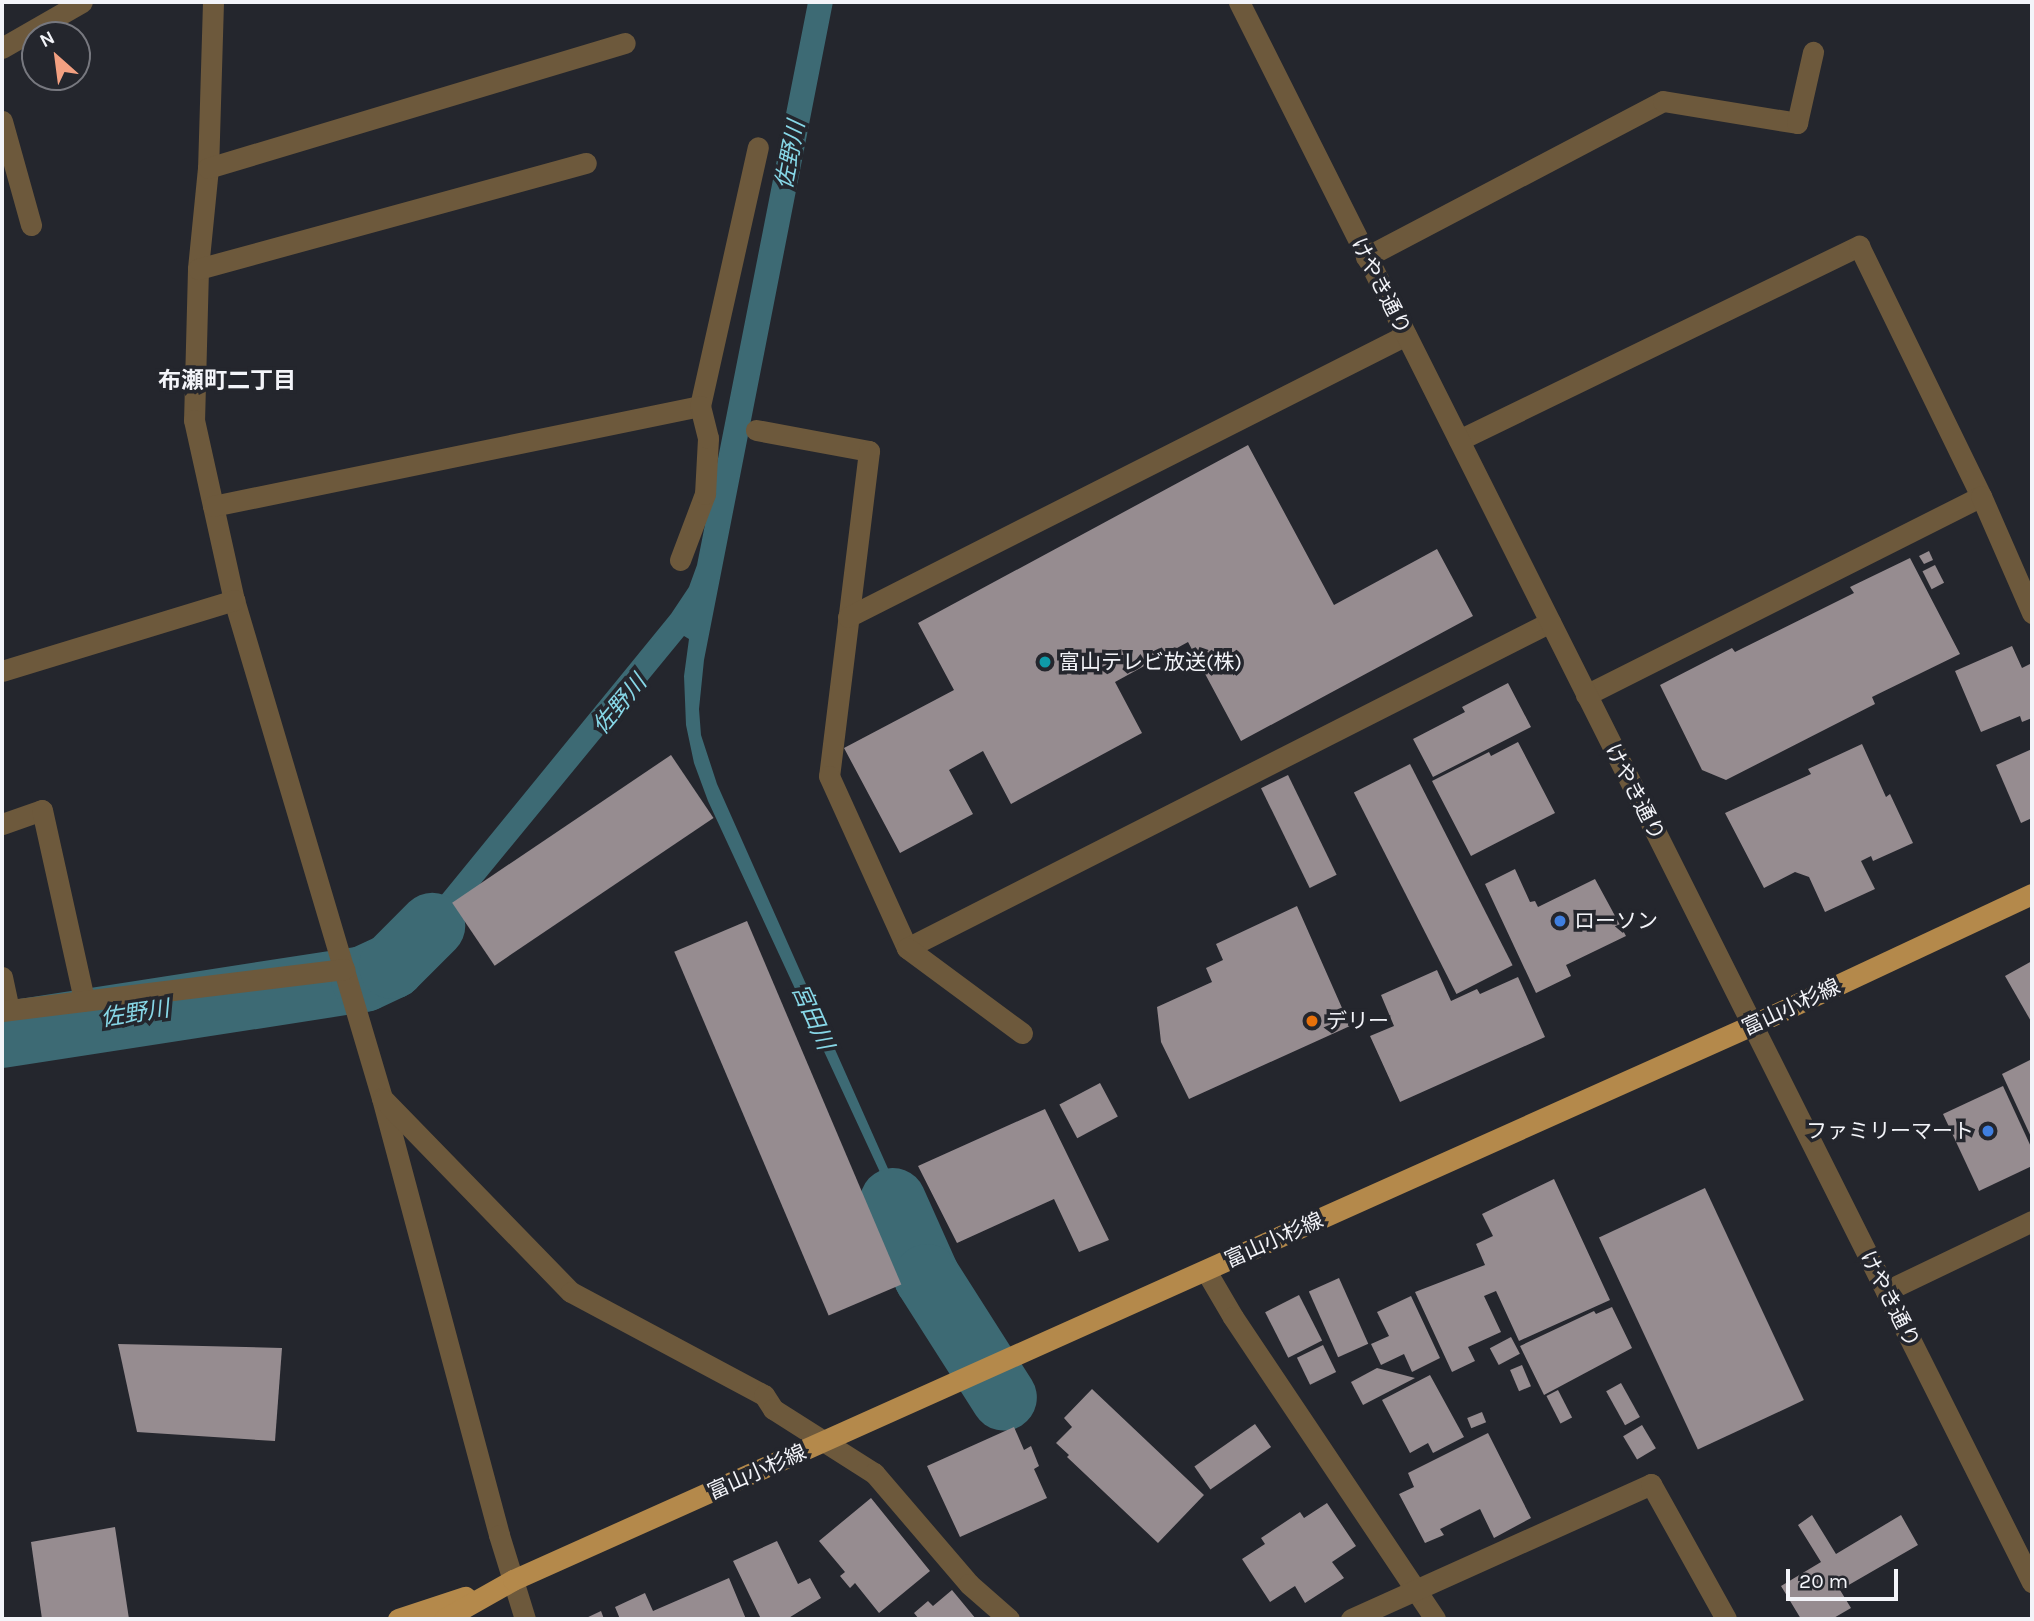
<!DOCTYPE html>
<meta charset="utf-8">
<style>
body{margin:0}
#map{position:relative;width:2034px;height:1621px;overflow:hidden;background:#24262d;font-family:Karla,"Noto Sans JP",sans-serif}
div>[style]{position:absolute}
.water>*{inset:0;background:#3d6a74}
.river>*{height:66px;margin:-33px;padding:0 33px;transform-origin:33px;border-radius:33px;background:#3d6a74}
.building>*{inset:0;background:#968c90;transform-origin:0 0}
.minor>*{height:21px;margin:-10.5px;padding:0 10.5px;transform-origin:10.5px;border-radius:10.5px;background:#6d593c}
.tertiary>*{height:21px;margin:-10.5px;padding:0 10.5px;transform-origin:10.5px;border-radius:10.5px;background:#6d593c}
.primary>*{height:21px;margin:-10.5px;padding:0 10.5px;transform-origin:10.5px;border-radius:10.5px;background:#b4894b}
.dots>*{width:19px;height:19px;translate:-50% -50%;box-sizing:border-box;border:4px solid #24262d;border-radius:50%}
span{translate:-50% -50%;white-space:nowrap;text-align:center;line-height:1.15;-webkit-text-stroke:7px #24262d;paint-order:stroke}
.street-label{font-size:21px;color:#f3f4f9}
.poi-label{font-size:21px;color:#f3f4f9}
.left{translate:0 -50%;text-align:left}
.right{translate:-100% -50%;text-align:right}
.water-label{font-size:23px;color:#87d7e7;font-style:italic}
.neighbourhood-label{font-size:23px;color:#f3f4f9;font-weight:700}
.frame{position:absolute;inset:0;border:4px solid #f3f4f9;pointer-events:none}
.north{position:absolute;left:21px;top:21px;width:70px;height:70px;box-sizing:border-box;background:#24262d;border:2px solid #77787f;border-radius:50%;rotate:332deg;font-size:19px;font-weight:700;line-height:28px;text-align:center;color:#f3f4f9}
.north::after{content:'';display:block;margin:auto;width:24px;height:32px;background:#f3a081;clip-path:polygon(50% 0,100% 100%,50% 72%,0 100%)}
.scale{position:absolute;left:1786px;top:1569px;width:112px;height:32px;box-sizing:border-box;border:4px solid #f3f4f9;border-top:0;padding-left:9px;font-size:21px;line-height:24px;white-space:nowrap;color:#f3f4f9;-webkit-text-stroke:5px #24262d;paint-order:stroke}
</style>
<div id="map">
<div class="water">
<i style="clip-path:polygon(808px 2px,833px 2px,704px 660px,699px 709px,701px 735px,717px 784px,934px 1272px,941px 1271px,938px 1284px,921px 1281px,910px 1237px,708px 801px,694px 763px,686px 725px,684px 676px,689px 639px,684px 636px,408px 972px,363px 993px,359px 969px,396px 951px,671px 614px,689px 587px,697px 565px)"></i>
<i style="clip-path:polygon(325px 976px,327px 996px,161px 1017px,172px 992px)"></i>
<i style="clip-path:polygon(132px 999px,143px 1018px,6px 1040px,12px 1014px)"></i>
</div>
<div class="river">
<i style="left:2px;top:1035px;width:366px;rotate:-8.8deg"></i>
<i style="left:364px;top:979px;width:31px;rotate:-25deg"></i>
<i style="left:392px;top:966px;width:57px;rotate:-45deg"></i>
<i style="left:893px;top:1201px;width:83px;rotate:65.9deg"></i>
<i style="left:927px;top:1277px;width:143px;rotate:57.5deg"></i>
</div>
<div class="building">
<i style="clip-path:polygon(1248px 445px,1334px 605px,1437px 549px,1473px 616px,1241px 741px,1188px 642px,1115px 682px,1142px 733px,1011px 804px,983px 751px,949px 770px,973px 814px,900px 853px,844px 748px,954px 690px,918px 623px)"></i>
<i style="clip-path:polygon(1929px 551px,1933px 560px,1924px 564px,1919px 556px)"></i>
<i style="clip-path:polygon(1910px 558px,1960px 654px,1872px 697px,1875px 704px,1726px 780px,1702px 770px,1660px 685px,1732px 648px,1735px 652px,1854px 593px,1850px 587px)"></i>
<i style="left:1935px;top:565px;width:20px;height:14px;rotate:63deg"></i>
<i style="clip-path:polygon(2012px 646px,2022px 668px,2030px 664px,2032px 668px,2032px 718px,2022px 722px,2020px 716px,1981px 732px,1955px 671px)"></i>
<i style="clip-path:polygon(1508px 683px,1531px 727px,1433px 777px,1413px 739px,1465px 712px,1462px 707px)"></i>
<i style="clip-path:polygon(1518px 742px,1555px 813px,1471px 856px,1432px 781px,1489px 752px,1491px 756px)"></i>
<i style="clip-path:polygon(1862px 744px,1886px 797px,1890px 794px,1913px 843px,1873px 861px,1871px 856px,1861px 861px,1875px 889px,1825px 912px,1809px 877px,1795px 872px,1764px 888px,1725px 813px,1811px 774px,1808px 769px)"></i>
<i style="clip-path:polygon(2032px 749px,2032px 818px,2021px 823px,1996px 765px)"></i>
<i style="left:671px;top:755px;width:76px;height:264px;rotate:56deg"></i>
<i style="left:1410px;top:764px;width:226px;height:63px;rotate:63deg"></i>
<i style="left:1288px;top:775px;width:111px;height:30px;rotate:64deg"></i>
<i style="clip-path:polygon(1515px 869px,1530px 902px,1535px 901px,1538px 907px,1595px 879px,1626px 936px,1566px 965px,1571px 976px,1536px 993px,1485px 884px)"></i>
<i style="clip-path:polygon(1297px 906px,1350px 1026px,1189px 1099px,1161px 1042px,1157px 1007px,1212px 982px,1206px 968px,1223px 960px,1216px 944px)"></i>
<i style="left:747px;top:921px;width:395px;height:79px;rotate:67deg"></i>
<i style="clip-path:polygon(2032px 961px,2032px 1023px,2005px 976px)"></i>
<i style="clip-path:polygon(1437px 970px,1451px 1001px,1477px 989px,1480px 994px,1518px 977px,1545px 1037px,1400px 1102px,1370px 1036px,1394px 1026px,1381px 995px)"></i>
<i style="clip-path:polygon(2032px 1059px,2032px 1139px,2002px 1074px)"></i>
<i style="left:1100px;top:1083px;width:38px;height:46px;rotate:62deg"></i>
<i style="clip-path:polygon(2003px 1086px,2032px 1149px,2032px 1166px,1979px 1191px,1943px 1114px)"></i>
<i style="clip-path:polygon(1045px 1109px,1109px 1240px,1079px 1252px,1054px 1199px,957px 1243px,918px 1166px)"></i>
<i style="clip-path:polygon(1554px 1179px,1610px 1300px,1519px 1341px,1496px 1291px,1484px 1296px,1501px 1332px,1468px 1347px,1475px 1361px,1452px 1372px,1415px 1292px,1485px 1265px,1476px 1244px,1493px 1236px,1482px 1214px)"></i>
<i style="left:1705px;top:1188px;width:234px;height:117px;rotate:65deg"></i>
<i style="left:1339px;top:1278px;width:72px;height:33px;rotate:66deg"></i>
<i style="left:1299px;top:1295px;width:51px;height:38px;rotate:63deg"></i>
<i style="clip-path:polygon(1411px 1296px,1440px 1358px,1412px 1372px,1404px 1354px,1381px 1365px,1371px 1344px,1389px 1336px,1377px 1312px)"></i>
<i style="clip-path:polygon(1612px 1307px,1632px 1348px,1544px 1395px,1520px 1346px,1594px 1311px,1596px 1314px)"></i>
<i style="left:1511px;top:1337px;width:19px;height:24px;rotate:62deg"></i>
<i style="clip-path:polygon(118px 1344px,282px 1348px,275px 1441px,137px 1432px)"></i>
<i style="left:1323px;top:1345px;width:30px;height:29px;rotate:64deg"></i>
<i style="left:1522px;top:1365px;width:23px;height:13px;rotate:67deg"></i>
<i style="clip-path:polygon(1377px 1368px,1415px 1378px,1363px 1405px,1351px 1382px)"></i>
<i style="clip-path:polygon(1430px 1375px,1464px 1437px,1433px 1453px,1428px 1443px,1410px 1453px,1382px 1400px)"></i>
<i style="left:1621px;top:1383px;width:39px;height:17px;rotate:61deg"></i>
<i style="clip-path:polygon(1092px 1389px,1204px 1495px,1158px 1543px,1067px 1457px,1069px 1455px,1056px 1443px,1072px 1427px,1064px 1418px)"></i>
<i style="left:1558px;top:1390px;width:31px;height:13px;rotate:63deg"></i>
<i style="left:1482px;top:1412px;width:11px;height:16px;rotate:68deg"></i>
<i style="left:1255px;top:1424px;width:28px;height:74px;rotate:55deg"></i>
<i style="left:1642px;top:1425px;width:27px;height:22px;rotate:59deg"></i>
<i style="clip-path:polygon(1014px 1427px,1024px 1450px,1031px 1446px,1039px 1466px,1034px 1469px,1047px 1498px,960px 1537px,927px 1466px)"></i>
<i style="clip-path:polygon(1488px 1433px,1531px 1518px,1494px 1538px,1480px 1509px,1440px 1529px,1444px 1535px,1425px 1543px,1399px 1494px,1414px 1487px,1408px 1473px)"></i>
<i style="clip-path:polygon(871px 1498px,930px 1571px,879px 1613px,855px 1583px,850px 1588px,840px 1576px,845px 1572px,819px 1541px)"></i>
<i style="clip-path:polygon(1327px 1503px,1356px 1546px,1332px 1562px,1344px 1578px,1305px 1603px,1295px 1586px,1270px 1602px,1242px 1559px,1265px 1544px,1261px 1538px,1300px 1512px,1304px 1518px)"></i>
<i style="clip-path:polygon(1812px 1515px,1836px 1554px,1901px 1515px,1918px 1545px,1840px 1590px,1851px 1608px,1832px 1619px,1801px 1619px,1781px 1586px,1821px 1562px,1798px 1525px)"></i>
<i style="clip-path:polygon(115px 1527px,129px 1619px,42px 1619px,31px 1542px)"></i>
<i style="clip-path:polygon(777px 1541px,798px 1584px,810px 1578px,821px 1598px,787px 1619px,761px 1619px,733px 1561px)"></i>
<i style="clip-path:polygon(729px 1578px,746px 1619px,620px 1619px,615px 1607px,645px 1593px,653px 1611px)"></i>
<i style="clip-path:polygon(952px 1590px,976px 1619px,919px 1619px,914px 1613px,928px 1601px,933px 1606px)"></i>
<i style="clip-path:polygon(601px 1611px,604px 1619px,584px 1619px)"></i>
</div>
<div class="minor">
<i style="left:213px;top:2px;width:166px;rotate:91.7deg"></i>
<i style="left:208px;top:168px;width:101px;rotate:95.7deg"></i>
<i style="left:198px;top:269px;width:151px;rotate:91.5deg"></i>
<i style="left:194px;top:420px;width:184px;rotate:77.5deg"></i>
<i style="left:234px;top:600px;width:520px;rotate:73.45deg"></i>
<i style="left:382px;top:1098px;width:452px;rotate:75deg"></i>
<i style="left:499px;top:1535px;width:88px;rotate:72.8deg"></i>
<i style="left:2px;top:48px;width:92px;rotate:-29.9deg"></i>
<i style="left:2px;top:121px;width:108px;rotate:74.4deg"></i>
<i style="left:208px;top:168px;width:435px;rotate:-16.7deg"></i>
<i style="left:1366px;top:257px;width:335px;rotate:-27.7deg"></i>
<i style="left:1663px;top:101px;width:136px;rotate:9.3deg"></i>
<i style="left:1797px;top:123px;width:73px;rotate:-77.3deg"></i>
<i style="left:198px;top:269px;width:402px;rotate:-15.3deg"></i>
<i style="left:756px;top:430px;width:115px;rotate:10.5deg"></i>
<i style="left:869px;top:451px;width:327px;rotate:97deg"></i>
<i style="left:829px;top:776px;width:189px;rotate:65.6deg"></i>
<i style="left:907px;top:948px;width:721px;rotate:-26.88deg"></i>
<i style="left:1459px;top:440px;width:445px;rotate:-25.9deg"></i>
<i style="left:1859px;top:246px;width:278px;rotate:64deg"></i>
<i style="left:213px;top:506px;width:497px;rotate:-11.6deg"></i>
<i style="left:700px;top:406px;width:265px;rotate:-77.4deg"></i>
<i style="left:680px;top:560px;width:71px;rotate:-69.3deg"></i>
<i style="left:705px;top:494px;width:56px;rotate:-86.9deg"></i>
<i style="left:708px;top:438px;width:33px;rotate:-104deg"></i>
<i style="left:848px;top:617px;width:625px;rotate:-26.81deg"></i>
<i style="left:2px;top:671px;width:243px;rotate:-17deg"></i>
<i style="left:1586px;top:695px;width:442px;rotate:-26.7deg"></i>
<i style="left:1981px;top:496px;width:128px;rotate:66.4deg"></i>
<i style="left:2px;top:824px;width:42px;rotate:-19.3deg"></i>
<i style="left:42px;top:810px;width:195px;rotate:77.5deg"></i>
<i style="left:907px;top:948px;width:143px;rotate:36.5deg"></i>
<i style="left:2px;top:977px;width:33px;rotate:78deg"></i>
<i style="left:2px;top:1011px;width:345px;rotate:-7deg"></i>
<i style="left:383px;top:1099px;width:269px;rotate:45.8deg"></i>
<i style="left:571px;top:1292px;width:219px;rotate:28.1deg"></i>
<i style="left:764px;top:1395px;width:17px;rotate:57deg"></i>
<i style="left:773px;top:1409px;width:120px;rotate:32.4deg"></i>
<i style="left:874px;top:1473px;width:146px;rotate:49.4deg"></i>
<i style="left:969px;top:1584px;width:53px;rotate:41.2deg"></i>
<i style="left:1206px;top:1271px;width:53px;rotate:59.6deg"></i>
<i style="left:1233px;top:1317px;width:363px;rotate:56.2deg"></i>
<i style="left:1886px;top:1291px;width:162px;rotate:-25.6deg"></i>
<i style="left:1351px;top:1619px;width:329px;rotate:-24.2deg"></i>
<i style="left:1651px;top:1484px;width:154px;rotate:60.9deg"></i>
</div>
<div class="tertiary">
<i style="left:1239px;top:2px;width:1768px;rotate:63.35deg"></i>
</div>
<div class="primary">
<i style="left:398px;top:1619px;width:71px;rotate:-18.2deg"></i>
<i style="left:444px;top:1619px;width:79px;rotate:-29.5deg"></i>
<i style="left:513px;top:1580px;width:1358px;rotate:-24.13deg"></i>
<i style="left:1752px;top:1025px;width:309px;rotate:-25.1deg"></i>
</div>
<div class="dots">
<i style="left:1045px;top:662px;background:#0f9aa8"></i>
<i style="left:1560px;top:921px;background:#3f7fe0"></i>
<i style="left:1312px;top:1021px;background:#e8710a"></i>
<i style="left:1988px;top:1131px;background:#3f7fe0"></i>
</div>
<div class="street-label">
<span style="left:1381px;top:286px;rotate:63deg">けやき通り</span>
<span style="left:1635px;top:792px;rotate:63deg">けやき通り</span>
<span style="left:1791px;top:1007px;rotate:-25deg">富山小杉線</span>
<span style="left:1274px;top:1240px;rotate:-24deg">富山小杉線</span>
<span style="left:1890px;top:1299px;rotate:63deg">けやき通り</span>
<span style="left:757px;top:1472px;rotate:-24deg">富山小杉線</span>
</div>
<div class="poi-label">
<span class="left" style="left:1059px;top:662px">富山テレビ放送(株)</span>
<span class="left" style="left:1574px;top:921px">ローソン</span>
<span class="left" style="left:1326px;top:1021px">デリー</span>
<span class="right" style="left:1974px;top:1131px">ファミリーマート</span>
</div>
<div class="water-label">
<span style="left:791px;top:155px;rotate:-79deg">佐野川</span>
<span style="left:620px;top:705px;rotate:-50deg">佐野川</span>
<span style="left:135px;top:1014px;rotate:-9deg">佐野川</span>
<span style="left:812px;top:1017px;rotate:66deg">宮田川</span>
</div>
<div class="neighbourhood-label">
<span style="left:227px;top:381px">布瀬町二丁目</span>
</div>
<div class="frame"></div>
<div class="north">N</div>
<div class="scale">20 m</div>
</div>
